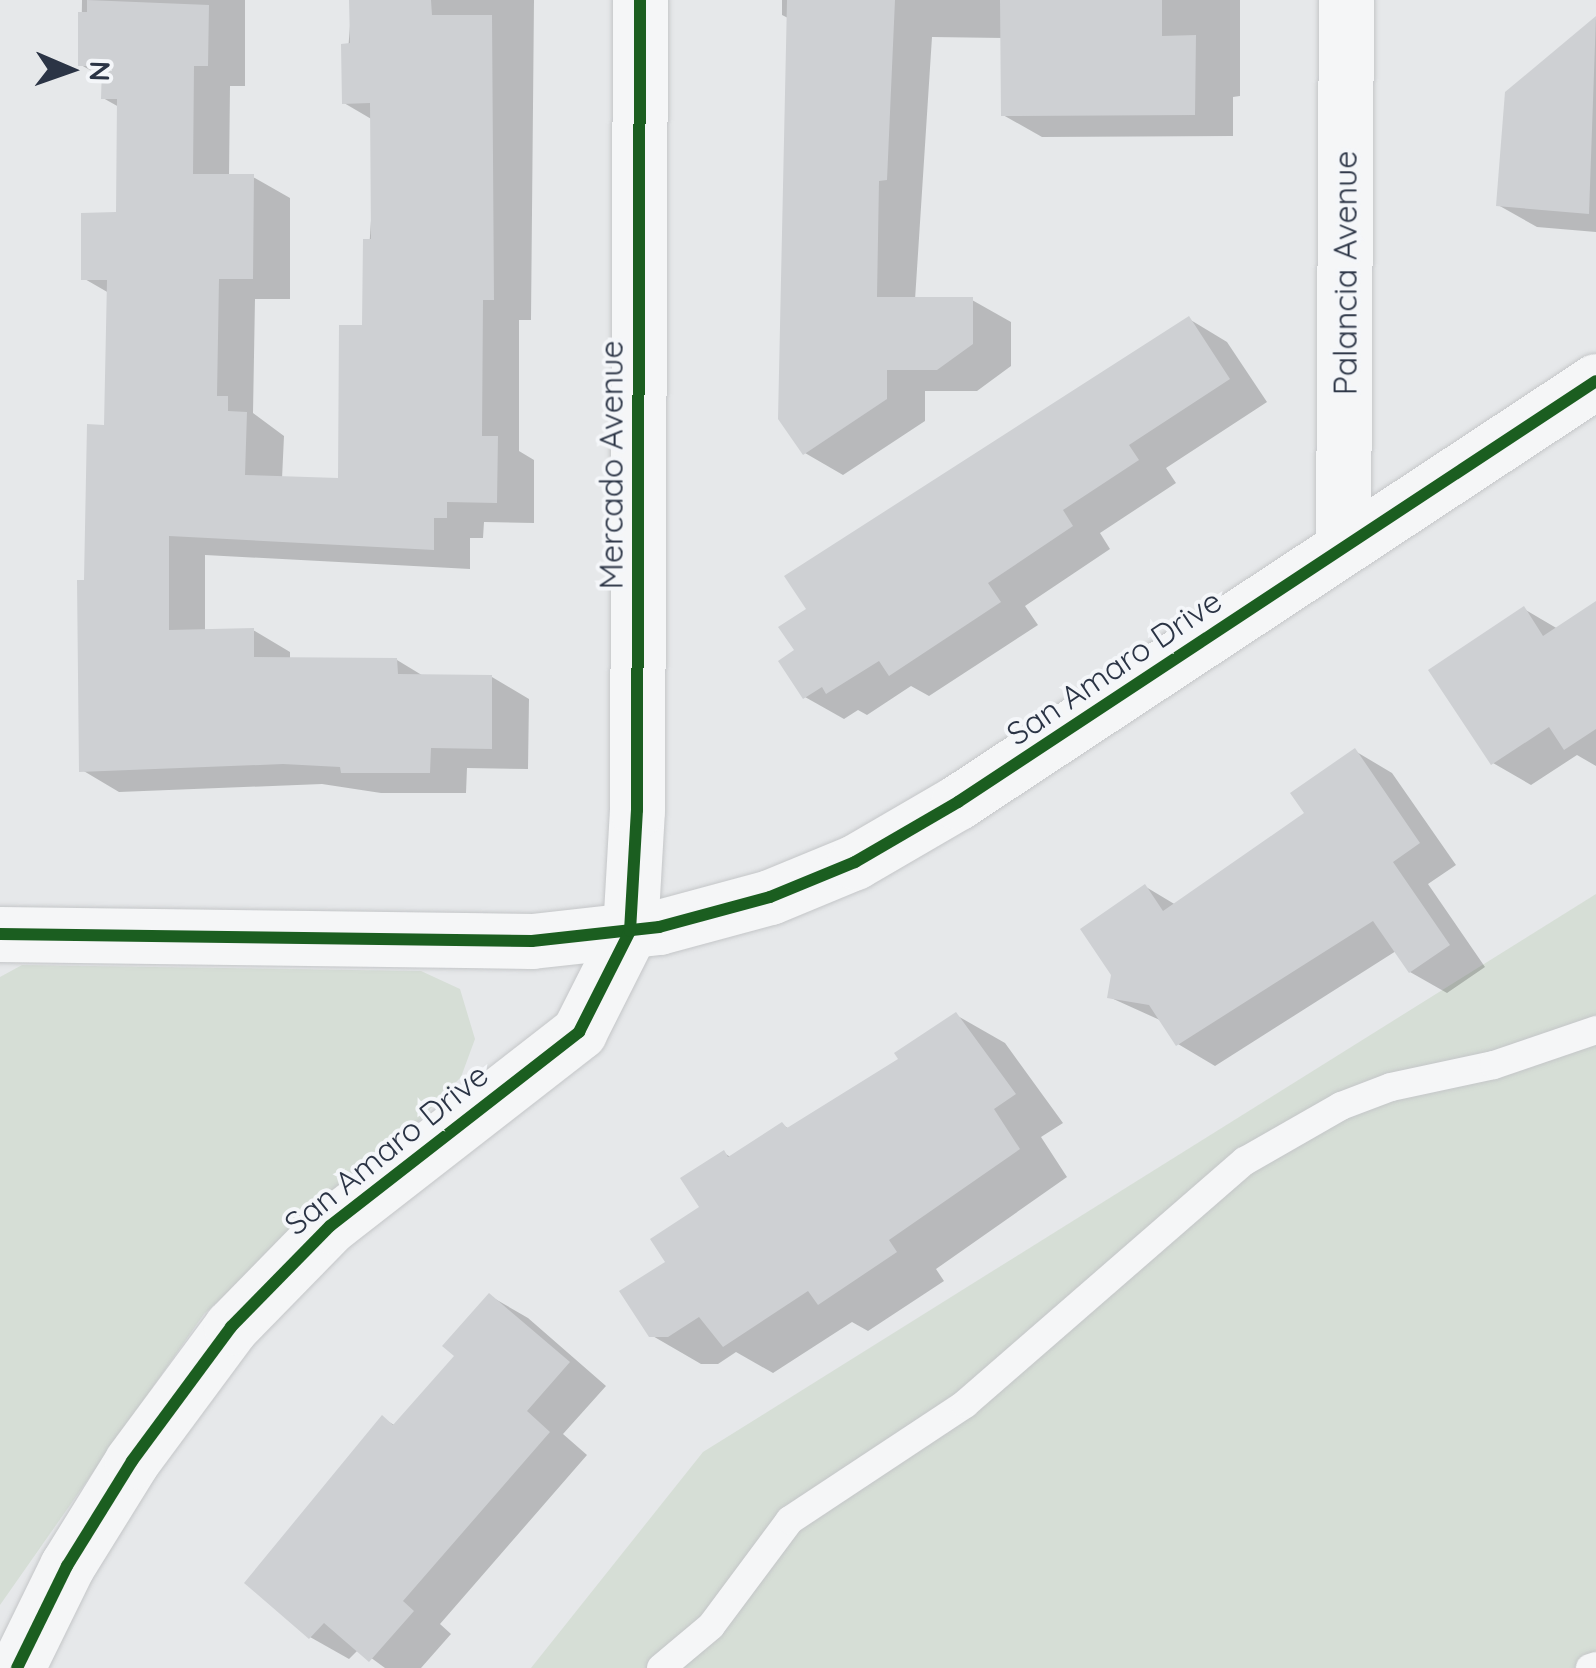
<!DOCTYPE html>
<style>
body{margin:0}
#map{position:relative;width:1596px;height:1668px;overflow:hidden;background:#e6e8ea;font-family:Quicksand,sans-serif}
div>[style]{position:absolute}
.green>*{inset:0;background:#d6ded6}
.shadow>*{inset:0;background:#0003}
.building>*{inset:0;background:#ced0d3}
.roads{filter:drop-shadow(0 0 2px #c4c6c8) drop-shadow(0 0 2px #c4c6c8)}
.service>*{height:28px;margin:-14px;padding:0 14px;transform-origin:14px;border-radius:14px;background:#f5f6f7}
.minor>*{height:55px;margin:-27.5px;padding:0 27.5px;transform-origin:27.5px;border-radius:27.5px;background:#f5f6f7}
.cycleway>*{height:12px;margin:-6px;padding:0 6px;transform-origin:6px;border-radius:6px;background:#1b5e20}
span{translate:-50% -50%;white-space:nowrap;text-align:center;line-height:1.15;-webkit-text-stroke:8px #f4f6f9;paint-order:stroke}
.street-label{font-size:32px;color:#2b3445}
.north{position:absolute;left:20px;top:20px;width:100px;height:100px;-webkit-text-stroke:8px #f4f6f9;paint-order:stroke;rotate:92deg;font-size:28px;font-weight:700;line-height:40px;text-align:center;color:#2b3445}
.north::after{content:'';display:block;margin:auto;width:35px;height:45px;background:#2b3445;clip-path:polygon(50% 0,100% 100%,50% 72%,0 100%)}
</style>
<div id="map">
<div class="green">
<i style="clip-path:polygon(1596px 894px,1596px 1668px,531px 1668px,703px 1452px)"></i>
<i style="clip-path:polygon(22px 965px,421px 971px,460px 989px,475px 1039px,461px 1077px,408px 1132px,204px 1314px,0 1605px,0 977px)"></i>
</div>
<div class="shadow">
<i style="clip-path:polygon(82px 0,245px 0,245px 86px,230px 86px,229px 177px,253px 177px,290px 198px,290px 299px,255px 299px,253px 413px,284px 436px,282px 479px,341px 480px,364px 328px,375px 159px,373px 120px,344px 103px,352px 0,534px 0,531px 320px,519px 320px,519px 451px,534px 460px,534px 523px,484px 522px,483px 538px,470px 538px,470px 569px,205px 555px,205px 631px,253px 630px,290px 652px,290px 660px,397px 660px,425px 677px,492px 677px,529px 699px,528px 769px,467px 768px,466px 793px,381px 793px,322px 784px,119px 792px,82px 770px,86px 582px,107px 427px,109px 293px,83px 278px,118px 215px,119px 107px,103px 98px,104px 78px,81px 65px)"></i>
<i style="clip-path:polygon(782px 0,1240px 0,1240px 96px,1233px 97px,1233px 136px,1042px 137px,1003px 115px,1003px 38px,932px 37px,915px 300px,972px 300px,1011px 322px,1011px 366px,977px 391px,925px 391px,925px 421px,843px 475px,805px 453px,790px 19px,782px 15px)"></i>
<i style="clip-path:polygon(1596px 19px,1596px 232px,1537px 227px,1498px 205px,1506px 94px)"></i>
<i style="clip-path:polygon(1189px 319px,1227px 342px,1267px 402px,1166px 468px,1176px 483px,1100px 533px,1110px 549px,1025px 606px,1038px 625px,929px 696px,911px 686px,867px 715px,858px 710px,844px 719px,805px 697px)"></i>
<i style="clip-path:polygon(1596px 604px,1596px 766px,1577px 755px,1531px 785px,1493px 763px,1524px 609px,1558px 629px)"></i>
<i style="clip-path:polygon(1355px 751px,1392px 773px,1456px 865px,1428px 884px,1485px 967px,1447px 993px,1410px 972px,1396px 951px,1215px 1066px,1178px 1044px,1162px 1021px,1109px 997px,1146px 887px,1176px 905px,1308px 813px)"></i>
<i style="clip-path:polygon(956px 1015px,1005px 1043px,1063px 1123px,1041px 1137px,1067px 1177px,936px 1269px,944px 1281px,868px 1331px,852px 1322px,773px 1373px,736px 1352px,718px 1364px,701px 1364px,651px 1335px,668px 1263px,703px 1208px,724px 1153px,732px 1158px,782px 1125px,790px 1129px,901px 1060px)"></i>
<i style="clip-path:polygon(490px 1296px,528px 1318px,606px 1386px,563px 1434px,587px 1455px,440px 1624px,451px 1634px,421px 1668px,385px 1668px,359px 1649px,349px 1659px,310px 1637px,382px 1418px,396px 1426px,457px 1356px)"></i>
</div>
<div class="building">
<i style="clip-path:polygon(87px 0,209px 5px,208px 66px,194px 66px,193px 174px,254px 174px,253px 279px,219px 279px,217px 396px,228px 396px,228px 411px,247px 412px,245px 475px,338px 478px,339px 325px,362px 325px,363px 239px,371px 239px,370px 103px,342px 104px,341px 44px,350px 43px,349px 0,431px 0,432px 15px,492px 15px,494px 300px,483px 300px,482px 436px,498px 436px,497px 503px,447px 502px,447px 518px,434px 518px,434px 550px,169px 536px,169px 630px,254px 628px,254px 657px,397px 658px,398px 674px,492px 675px,492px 749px,431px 748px,430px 773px,341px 773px,340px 767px,283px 764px,79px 772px,77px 580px,84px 580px,87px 424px,104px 425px,107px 280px,81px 280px,81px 213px,116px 212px,117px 99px,101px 99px,102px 66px,78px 66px,78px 12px,87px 12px)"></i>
<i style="clip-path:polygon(787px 0,895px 0,887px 180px,879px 181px,877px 297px,973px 297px,973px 344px,937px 370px,887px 370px,887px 399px,803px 455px,778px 419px)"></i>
<i style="clip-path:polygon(1000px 0,1162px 0,1162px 36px,1196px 35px,1195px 115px,1001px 116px)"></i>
<i style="clip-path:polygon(1596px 16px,1589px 214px,1496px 206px,1505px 92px)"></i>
<i style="clip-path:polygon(1189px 316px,1230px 379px,1129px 445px,1139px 460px,1063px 510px,1073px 526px,988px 583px,1001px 602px,889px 676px,879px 661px,826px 694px,822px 687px,803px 699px,778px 661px,794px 650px,778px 627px,806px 609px,784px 576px)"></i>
<i style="clip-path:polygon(1596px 601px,1596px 729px,1564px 750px,1549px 727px,1491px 765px,1428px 670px,1524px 606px,1543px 636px)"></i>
<i style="clip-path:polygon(1355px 748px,1420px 843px,1393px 862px,1450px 945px,1409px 973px,1373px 921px,1176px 1046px,1149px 1005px,1107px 998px,1111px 975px,1080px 929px,1145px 884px,1163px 911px,1304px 813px,1290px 793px)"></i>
<i style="clip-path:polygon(956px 1012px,1016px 1094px,994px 1109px,1020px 1149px,889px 1240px,897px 1252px,818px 1305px,808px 1291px,723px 1347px,699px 1317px,668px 1337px,649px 1337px,619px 1291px,665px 1262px,650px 1239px,699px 1207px,680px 1178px,724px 1150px,728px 1157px,782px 1122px,787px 1128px,898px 1059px,894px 1053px)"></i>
<i style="clip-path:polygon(489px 1293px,570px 1362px,527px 1411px,550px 1432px,403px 1601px,414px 1611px,369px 1662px,324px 1623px,309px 1639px,244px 1583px,382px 1415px,393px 1425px,454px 1356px,442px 1346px)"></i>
</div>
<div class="roads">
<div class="service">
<i style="left:661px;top:1668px;width:65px;rotate:-40deg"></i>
<i style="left:711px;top:1626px;width:132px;rotate:-53.3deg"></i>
<i style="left:790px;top:1520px;width:210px;rotate:-33.5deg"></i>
<i style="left:965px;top:1404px;width:371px;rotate:-41deg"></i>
<i style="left:1245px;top:1161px;width:111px;rotate:-29.8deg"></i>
<i style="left:1341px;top:1106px;width:53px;rotate:-20.8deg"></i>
<i style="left:1391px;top:1087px;width:105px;rotate:-12.1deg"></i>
<i style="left:1494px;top:1065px;width:108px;rotate:-18.9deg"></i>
<i style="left:1590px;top:1668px;width:6px;rotate:-18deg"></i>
</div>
<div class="minor">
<i style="left:1343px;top:546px;width:546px;rotate:-89.69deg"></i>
<i style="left:0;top:934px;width:532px;rotate:0.75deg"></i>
<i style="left:532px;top:941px;width:128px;rotate:-6.3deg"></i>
<i style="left:659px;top:927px;width:115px;rotate:-15.1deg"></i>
<i style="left:770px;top:897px;width:92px;rotate:-22.4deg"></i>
<i style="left:855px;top:862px;width:119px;rotate:-30.2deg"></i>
<i style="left:958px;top:802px;width:764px;rotate:-33.42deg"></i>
<i style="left:17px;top:1668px;width:114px;rotate:-63.9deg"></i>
<i style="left:67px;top:1566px;width:123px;rotate:-58.2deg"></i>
<i style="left:132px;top:1461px;width:167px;rotate:-53.5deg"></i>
<i style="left:231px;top:1327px;width:141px;rotate:-45.6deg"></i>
<i style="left:330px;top:1226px;width:316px;rotate:-37.9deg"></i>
<i style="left:579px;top:1032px;width:113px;rotate:-63.2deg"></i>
<i style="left:630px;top:931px;width:121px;rotate:-86.7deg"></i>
<i style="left:637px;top:810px;width:810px;rotate:-89.79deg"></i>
</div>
</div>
<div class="cycleway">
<i style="left:0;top:934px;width:532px;rotate:0.75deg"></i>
<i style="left:532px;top:941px;width:128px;rotate:-6.3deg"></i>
<i style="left:659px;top:927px;width:115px;rotate:-15.1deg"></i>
<i style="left:770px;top:897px;width:92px;rotate:-22.4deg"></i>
<i style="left:855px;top:862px;width:119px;rotate:-30.2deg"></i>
<i style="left:958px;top:802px;width:764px;rotate:-33.42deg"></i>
<i style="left:17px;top:1668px;width:114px;rotate:-63.9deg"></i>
<i style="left:67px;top:1566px;width:123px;rotate:-58.2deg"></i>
<i style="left:132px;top:1461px;width:167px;rotate:-53.5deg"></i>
<i style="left:231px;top:1327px;width:141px;rotate:-45.6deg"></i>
<i style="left:330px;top:1226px;width:316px;rotate:-37.9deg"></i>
<i style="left:579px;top:1032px;width:113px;rotate:-63.2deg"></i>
<i style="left:630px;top:931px;width:121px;rotate:-86.7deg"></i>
<i style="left:637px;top:810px;width:810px;rotate:-89.79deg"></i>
</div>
<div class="street-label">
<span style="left:1345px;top:273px;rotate:-90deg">Palancia Avenue</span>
<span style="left:611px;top:465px;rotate:-90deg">Mercado Avenue</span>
<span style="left:1114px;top:667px;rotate:-34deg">San Amaro Drive</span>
<span style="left:386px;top:1149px;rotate:-39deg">San Amaro Drive</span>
</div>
<div class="north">N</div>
</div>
